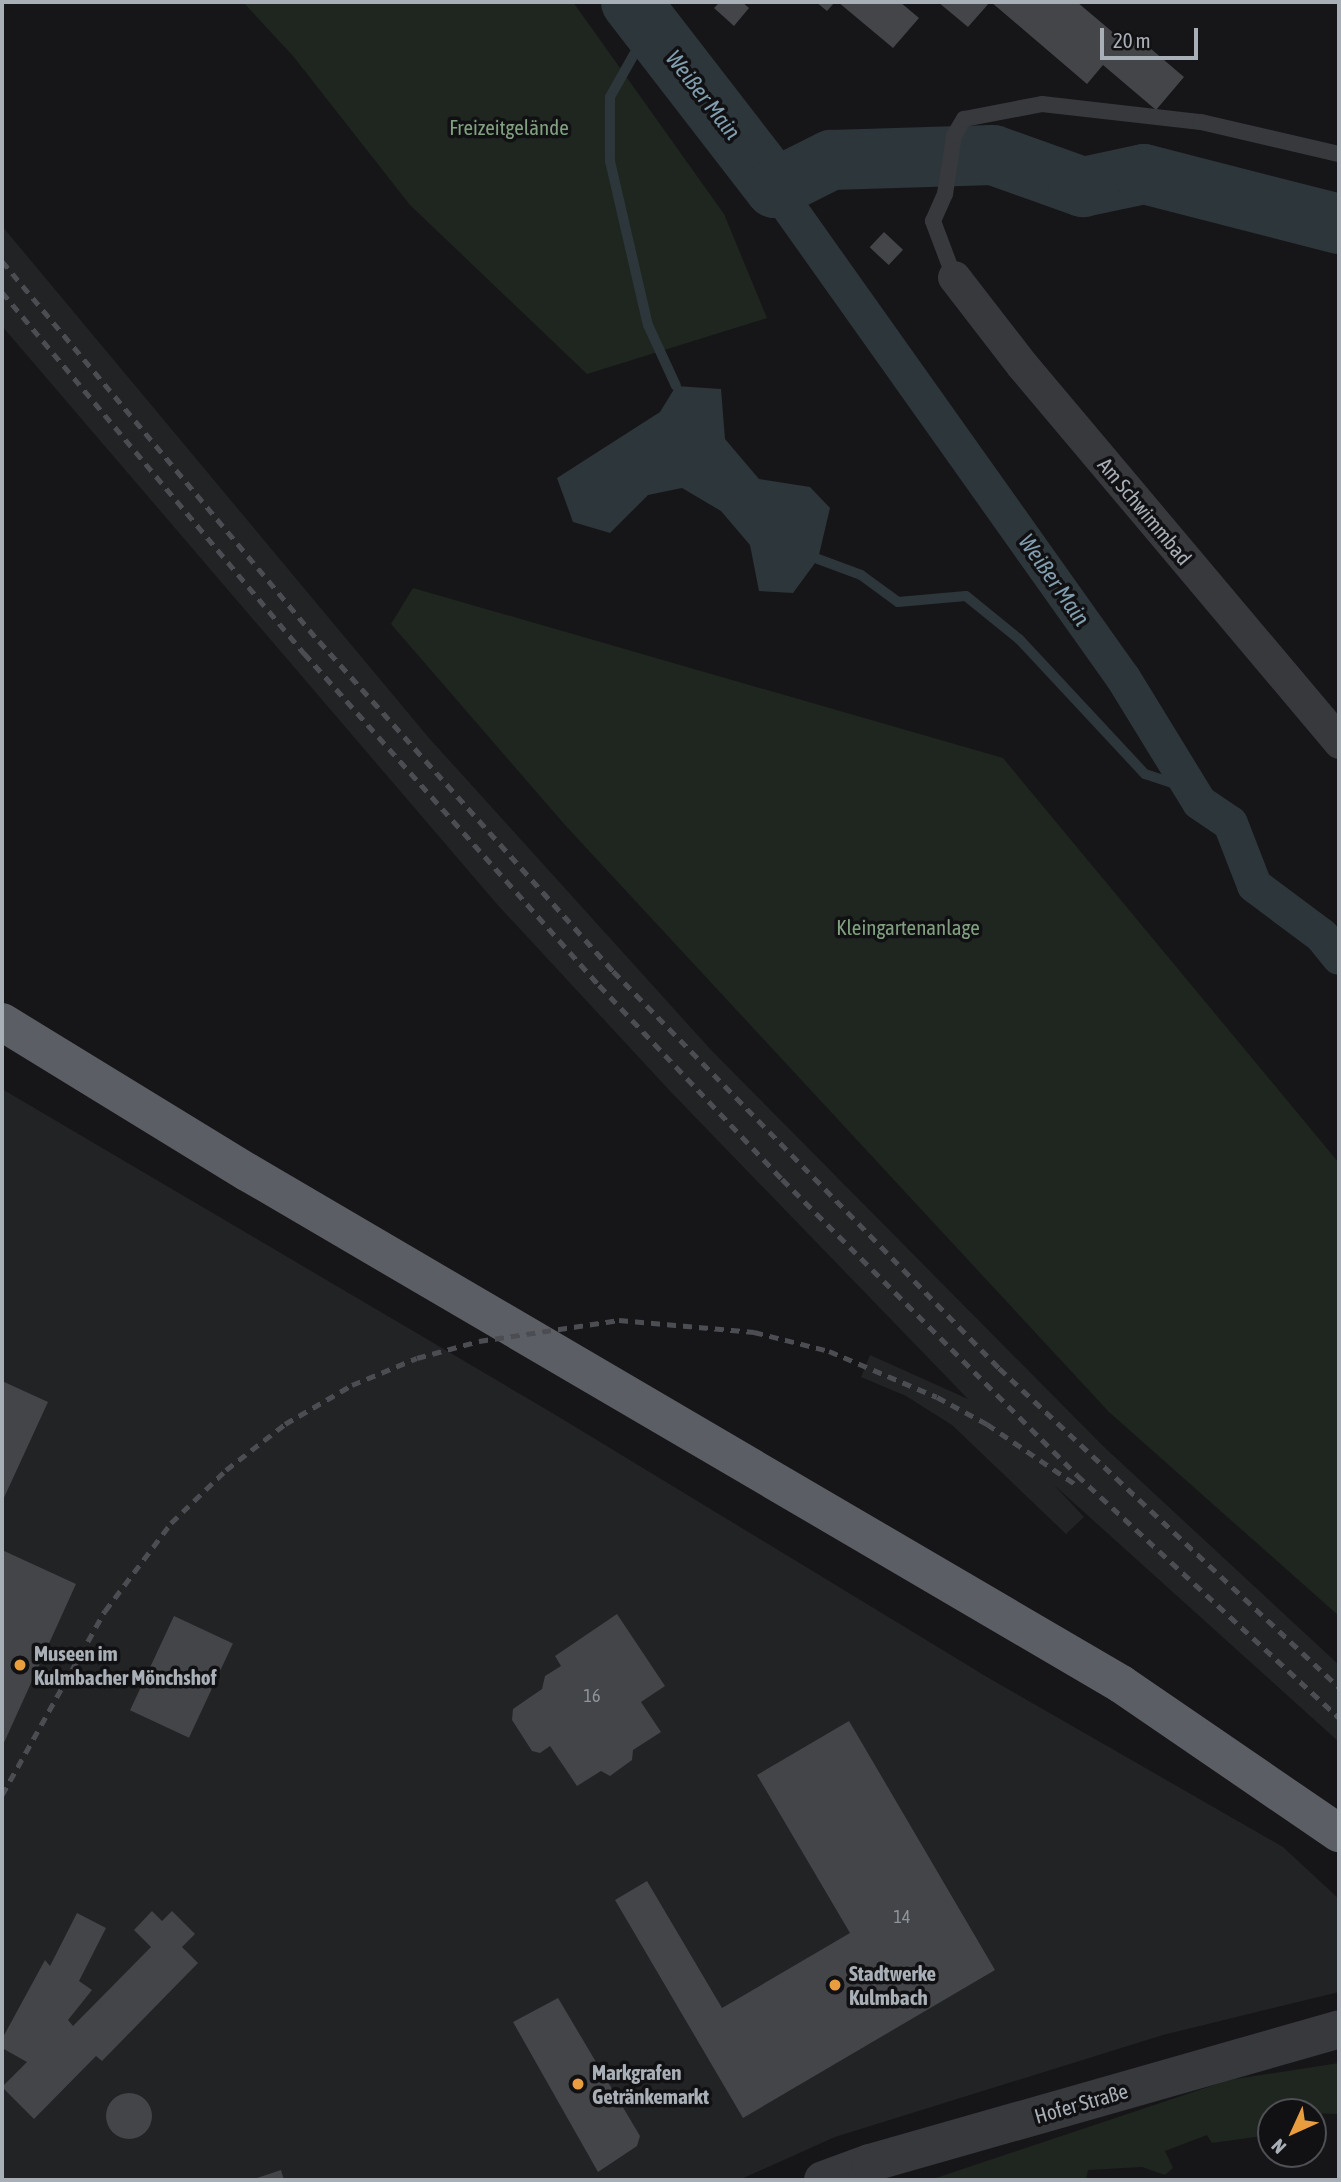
<!DOCTYPE html>
<meta charset="utf-8">
<style>
body{margin:0}
#map{position:relative;width:1341px;height:2182px;overflow:hidden;background:#161618;font-family:"Asap Condensed",sans-serif}
div>[style]{position:absolute}
.built>*{inset:0;background:#222325}
.green>*{inset:0;background:#1e261f}
.water>*{inset:0;background:#2d363b}
.stream>*{height:10px;margin:-5px;padding:0 5px;transform-origin:5px;border-radius:5px;background:#2d363b}
.canal>*{height:35px;margin:-17.5px;padding:0 17.5px;transform-origin:17.5px;border-radius:17.5px;background:#2d363b}
.river>*{height:60px;margin:-30px;padding:0 30px;transform-origin:30px;border-radius:30px;background:#2d363b}
.building>*{inset:0;background:#434548;transform-origin:0 0}
.round{border-radius:50%}
.service>*{height:16px;margin:-8px;padding:0 8px;transform-origin:8px;border-radius:8px;background:#37393d}
.minor>*{height:33px;margin:-16.5px;padding:0 16.5px;transform-origin:16.5px;border-radius:16.5px;background:#37393d}
.tertiary>*{height:38px;margin:-19px;padding:0 19px;transform-origin:19px;border-radius:19px;background:#37393d}
.trunk>*{height:38px;margin:-19px;padding:0 19px;transform-origin:19px;border-radius:19px;background:#5c5e65}
.rail>*{height:5px;margin-top:-2.5px;transform-origin:0;background:repeating-linear-gradient(90deg,#4b4d52 0 9px,transparent 0 16px)}
.dots>*{width:19px;height:19px;translate:-50% -50%;box-sizing:border-box;border:4px solid #111113;border-radius:50%}
span{translate:-50% -50%;white-space:nowrap;text-align:center;line-height:1.15;-webkit-text-stroke:7px #111113;paint-order:stroke}
.number-label{font-size:18px;color:#90949b}
.number-label span{-webkit-text-stroke-width:0}
.park-label{font-size:21px;color:#82a181}
.street-label{font-size:21px;color:#a9afb7}
.poi-label{font-size:21px;color:#a9afb7;font-weight:700}
.left{translate:0 -50%;text-align:left}
.water-label{font-size:23px;color:#829fb0;font-style:italic}
.frame{position:absolute;inset:0;border:4px solid #a9afb7;pointer-events:none}
.north{position:absolute;left:1257px;top:2098px;width:70px;height:70px;box-sizing:border-box;background:#111113;border:2px solid #4e5055;border-radius:50%;rotate:225deg;font-size:19px;font-weight:700;line-height:28px;text-align:center;color:#a9afb7}
.north::after{content:'';display:block;margin:auto;width:24px;height:32px;background:#e89d3e;clip-path:polygon(50% 0,100% 100%,50% 72%,0 100%)}
.scale{position:absolute;left:1100px;top:28px;width:98px;height:32px;box-sizing:border-box;border:4px solid #a9afb7;border-top:0;padding-left:9px;font-size:21px;line-height:24px;white-space:nowrap;color:#a9afb7;-webkit-text-stroke:5px #111113;paint-order:stroke}
</style>
<div id="map">
<div class="built">
<i style="clip-path:polygon(2px 226px,429px 738px,712px 1051px,1103px 1446px,1339px 1665px,1339px 1742px,1054px 1485px,1084px 1517px,1066px 1534px,952px 1425px,906px 1396px,861px 1377px,870px 1355px,968px 1399px,670px 1091px,496px 903px,2px 326px)"></i>
<i style="clip-path:polygon(2px 1089px,554px 1414px,987px 1677px,1283px 1847px,1339px 1899px,1339px 1992px,1163px 2035px,835px 2137px,739px 2180px,2px 2180px)"></i>
</div>
<div class="green">
<i style="clip-path:polygon(243px 2px,573px 2px,724px 214px,767px 318px,587px 374px,410px 205px,293px 56px)"></i>
<i style="clip-path:polygon(413px 588px,1003px 758px,1339px 1163px,1339px 1616px,1109px 1412px,565px 825px,391px 624px)"></i>
<i style="clip-path:polygon(1339px 2063px,1339px 2114px,1271px 2112px,1270px 2135px,1212px 2143px,1207px 2135px,1165px 2151px,1173px 2168px,1165px 2175px,1142px 2167px,1088px 2170px,1086px 2180px,930px 2180px,1229px 2080px)"></i>
</div>
<div class="water">
<i style="clip-path:polygon(676px 386px,721px 389px,725px 439px,759px 479px,810px 487px,830px 508px,818px 559px,793px 593px,759px 591px,750px 545px,721px 511px,682px 488px,648px 495px,610px 533px,573px 522px,557px 478px,660px 412px)"></i>
</div>
<div class="stream">
<i style="left:650px;top:26px;width:81px;rotate:119.4deg"></i>
<i style="left:610px;top:97px;width:64px;rotate:90deg"></i>
<i style="left:610px;top:161px;width:168px;rotate:77deg"></i>
<i style="left:648px;top:325px;width:67px;rotate:65.3deg"></i>
<i style="left:818px;top:559px;width:46px;rotate:20.4deg"></i>
<i style="left:861px;top:575px;width:46px;rotate:36.1deg"></i>
<i style="left:898px;top:602px;width:68px;rotate:-5deg"></i>
<i style="left:966px;top:596px;width:68px;rotate:39.1deg"></i>
<i style="left:1019px;top:639px;width:185px;rotate:47deg"></i>
<i style="left:1145px;top:774px;width:47px;rotate:18.4deg"></i>
</div>
<div class="canal">
<i style="left:775px;top:188px;width:601px;rotate:54.62deg"></i>
<i style="left:1123px;top:678px;width:145px;rotate:58.5deg"></i>
<i style="left:1199px;top:802px;width:37px;rotate:34deg"></i>
<i style="left:1230px;top:823px;width:66px;rotate:68.8deg"></i>
<i style="left:1254px;top:885px;width:84px;rotate:36.7deg"></i>
<i style="left:1321px;top:935px;width:28px;rotate:51deg"></i>
</div>
<div class="river">
<i style="left:631px;top:2px;width:235px;rotate:52.3deg"></i>
<i style="left:775px;top:188px;width:63px;rotate:-26.6deg"></i>
<i style="left:831px;top:160px;width:162px;rotate:-1.8deg"></i>
<i style="left:993px;top:155px;width:96px;rotate:19.6deg"></i>
<i style="left:1083px;top:187px;width:62px;rotate:-12deg"></i>
<i style="left:1144px;top:174px;width:201px;rotate:14.4deg"></i>
</div>
<div class="building">
<i style="clip-path:polygon(720px 2px,742px 2px,749px 8px,734px 26px,714px 8px)"></i>
<i style="clip-path:polygon(816px 2px,835px 2px,827px 11px)"></i>
<i style="clip-path:polygon(838px 2px,900px 2px,919px 18px,893px 48px)"></i>
<i style="clip-path:polygon(938px 2px,990px 2px,968px 27px)"></i>
<i style="clip-path:polygon(991px 2px,1077px 2px,1129px 46px,1137px 37px,1184px 77px,1156px 110px,1103px 65px,1087px 84px)"></i>
<i style="left:884px;top:232px;width:26px;height:21px;rotate:43deg"></i>
<i style="clip-path:polygon(2px 1381px,48px 1402px,2px 1502px)"></i>
<i style="clip-path:polygon(2px 1550px,76px 1584px,2px 1747px)"></i>
<i style="clip-path:polygon(617px 1614px,665px 1686px,641px 1702px,661px 1732px,633px 1750px,632px 1760px,610px 1776px,601px 1771px,577px 1786px,550px 1746px,540px 1753px,532px 1751px,512px 1720px,513px 1709px,542px 1689px,545px 1676px,561px 1666px,555px 1656px)"></i>
<i style="left:174px;top:1616px;width:65px;height:104px;rotate:25deg"></i>
<i style="clip-path:polygon(849px 1721px,995px 1970px,743px 2118px,615px 1900px,647px 1881px,722px 2008px,850px 1933px,757px 1775px)"></i>
<i style="clip-path:polygon(152px 1911px,162px 1921px,172px 1911px,195px 1934px,182px 1947px,198px 1963px,102px 2061px,96px 2056px,34px 2119px,2px 2087px,27px 2062px,2px 2048px,2px 2039px,45px 1960px,50px 1966px,77px 1913px,106px 1928px,79px 1981px,92px 1990px,68px 2020px,73px 2026px,151px 1947px,134px 1930px)"></i>
<i style="clip-path:polygon(558px 1998px,640px 2136px,637px 2146px,598px 2172px,513px 2022px)"></i>
<i class="round" style="left:106px;top:2093px;width:46px;height:46px"></i>
<i style="clip-path:polygon(281px 2170px,284px 2180px,251px 2180px)"></i>
</div>
<div class="service">
<i style="left:954px;top:277px;width:60px;rotate:-110.6deg"></i>
<i style="left:933px;top:221px;width:30px;rotate:-66deg"></i>
<i style="left:945px;top:194px;width:59px;rotate:-81.2deg"></i>
<i style="left:954px;top:136px;width:20px;rotate:-60deg"></i>
<i style="left:964px;top:119px;width:79px;rotate:-10.9deg"></i>
<i style="left:1042px;top:104px;width:160px;rotate:6.5deg"></i>
<i style="left:1201px;top:122px;width:142px;rotate:13.1deg"></i>
</div>
<div class="minor">
<i style="left:954px;top:277px;width:111px;rotate:52.3deg"></i>
<i style="left:1022px;top:365px;width:493px;rotate:49.9deg"></i>
</div>
<div class="tertiary">
<i style="left:823px;top:2180px;width:50px;rotate:-19.9deg"></i>
<i style="left:870px;top:2163px;width:488px;rotate:-15.9deg"></i>
</div>
<div class="trunk">
<i style="left:2px;top:1022px;width:287px;rotate:31.5deg"></i>
<i style="left:247px;top:1172px;width:1013px;rotate:30.36deg"></i>
<i style="left:1121px;top:1684px;width:264px;rotate:34.4deg"></i>
</div>
<div class="rail">
<i style="left:2px;top:261px;width:495px;rotate:50.2deg"></i>
<i style="left:319px;top:641px;width:442px;rotate:48.3deg"></i>
<i style="left:613px;top:971px;width:554px;rotate:45.8deg"></i>
<i style="left:999px;top:1368px;width:466px;rotate:43.2deg"></i>
<i style="left:2px;top:292px;width:471px;rotate:50.1deg"></i>
<i style="left:304px;top:653px;width:444px;rotate:48.4deg"></i>
<i style="left:599px;top:985px;width:267px;rotate:46.7deg"></i>
<i style="left:782px;top:1179px;width:418px;rotate:45.1deg"></i>
<i style="left:1077px;top:1475px;width:357px;rotate:42.8deg"></i>
<i style="left:2px;top:1795px;width:211px;rotate:-60.8deg"></i>
<i style="left:105px;top:1611px;width:110px;rotate:-53.1deg"></i>
<i style="left:171px;top:1523px;width:76px;rotate:-43.9deg"></i>
<i style="left:226px;top:1470px;width:75px;rotate:-37.9deg"></i>
<i style="left:285px;top:1424px;width:78px;rotate:-30.2deg"></i>
<i style="left:352px;top:1385px;width:70px;rotate:-22.6deg"></i>
<i style="left:417px;top:1358px;width:64px;rotate:-15.3deg"></i>
<i style="left:479px;top:1341px;width:142px;rotate:-8.5deg"></i>
<i style="left:619px;top:1320px;width:136px;rotate:5.1deg"></i>
<i style="left:754px;top:1332px;width:77px;rotate:14.2deg"></i>
<i style="left:829px;top:1351px;width:117px;rotate:23.1deg"></i>
<i style="left:937px;top:1397px;width:57px;rotate:28.4deg"></i>
<i style="left:987px;top:1424px;width:107px;rotate:34.3deg"></i>
</div>
<div class="dots">
<i style="left:20px;top:1665px;background:#e89d3e"></i>
<i style="left:835px;top:1985px;background:#e89d3e"></i>
<i style="left:578px;top:2084px;background:#e89d3e"></i>
</div>
<div class="number-label">
<span style="left:592px;top:1696px">16</span>
<span style="left:902px;top:1917px">14</span>
</div>
<div class="park-label">
<span style="left:509px;top:127px">Freizeitgelände</span>
<span style="left:908px;top:927px">Kleingartenanlage</span>
</div>
<div class="street-label">
<span style="left:1145px;top:511px;rotate:50deg">Am Schwimmbad</span>
<span style="left:1081px;top:2103px;rotate:-16deg">Hofer Straße</span>
</div>
<div class="poi-label">
<span class="left" style="left:34px;top:1665px">Museen im<br>Kulmbacher Mönchshof</span>
<span class="left" style="left:849px;top:1985px">Stadtwerke<br>Kulmbach</span>
<span class="left" style="left:592px;top:2084px">Markgrafen<br>Getränkemarkt</span>
</div>
<div class="water-label">
<span style="left:703px;top:95px;rotate:52deg">Weißer Main</span>
<span style="left:1054px;top:580px;rotate:55deg">Weißer Main</span>
</div>
<div class="frame"></div>
<div class="north">N</div>
<div class="scale">20 m</div>
</div>
